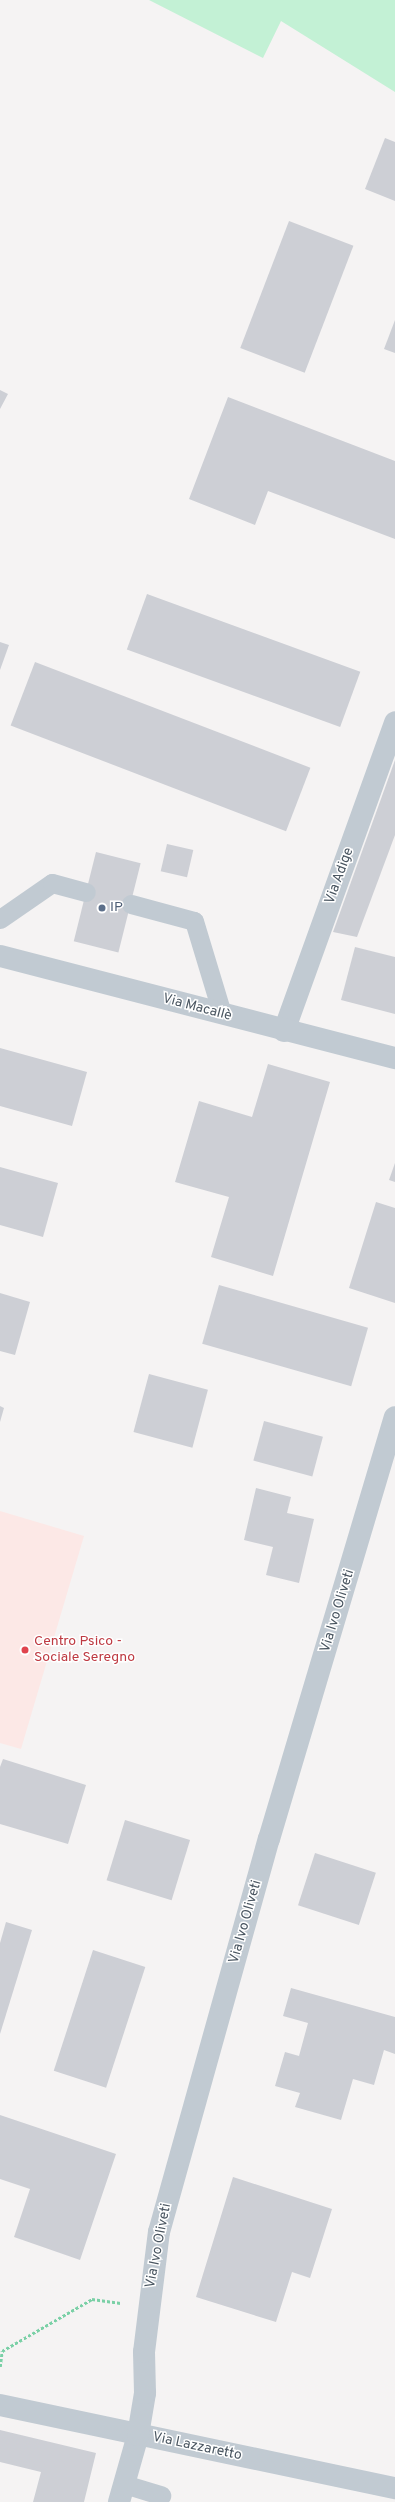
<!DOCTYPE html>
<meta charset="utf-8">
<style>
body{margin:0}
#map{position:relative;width:395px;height:2502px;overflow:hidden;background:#f5f3f3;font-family:Overpass,sans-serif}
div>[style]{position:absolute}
.medical>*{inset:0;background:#fce8e6}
.green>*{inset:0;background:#c3f1d5}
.building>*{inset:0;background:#cdcfd5;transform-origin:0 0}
.path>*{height:2.5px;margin-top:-1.25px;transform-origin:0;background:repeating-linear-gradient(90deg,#7ad0a6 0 3px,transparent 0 5px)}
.service>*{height:19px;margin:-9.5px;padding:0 9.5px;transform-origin:9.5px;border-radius:9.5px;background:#c1cad2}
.minor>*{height:22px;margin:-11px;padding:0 11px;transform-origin:11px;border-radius:11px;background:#c1cad2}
.tertiary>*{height:22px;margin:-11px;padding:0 11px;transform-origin:11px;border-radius:11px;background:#c1cad2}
.dots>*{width:11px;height:11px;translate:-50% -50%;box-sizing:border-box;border:2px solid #fff;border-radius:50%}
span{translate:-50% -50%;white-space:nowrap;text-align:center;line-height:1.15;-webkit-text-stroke:3px #fff;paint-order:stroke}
.street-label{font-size:14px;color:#4a5661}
.service-label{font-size:14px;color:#4e5e75}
.left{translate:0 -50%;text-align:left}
.health-label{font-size:14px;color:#be3a42}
</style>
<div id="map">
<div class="medical">
<i style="clip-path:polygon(0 1511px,84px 1536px,21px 1749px,0 1743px)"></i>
</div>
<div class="green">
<i style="clip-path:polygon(149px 0,395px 0,395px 92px,281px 21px,263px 58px)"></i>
</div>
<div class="building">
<i style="clip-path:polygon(385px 138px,395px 142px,395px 201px,365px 189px)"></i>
<i style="left:289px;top:221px;width:69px;height:136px;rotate:21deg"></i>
<i style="clip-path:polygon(395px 320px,395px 353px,384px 349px)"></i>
<i style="clip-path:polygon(0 390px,8px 394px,0 409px)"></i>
<i style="clip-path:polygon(228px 397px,395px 461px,395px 539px,268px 491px,255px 525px,189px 499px)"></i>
<i style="left:147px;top:594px;width:227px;height:59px;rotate:20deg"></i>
<i style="clip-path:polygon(0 642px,9px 645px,0 670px)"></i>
<i style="left:35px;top:662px;width:295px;height:68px;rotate:21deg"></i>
<i style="clip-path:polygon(395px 760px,395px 835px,357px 937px,333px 932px)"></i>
<i style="left:167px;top:844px;width:27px;height:28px;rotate:13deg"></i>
<i style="left:96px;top:852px;width:46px;height:92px;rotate:14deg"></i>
<i style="clip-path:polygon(355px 947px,395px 957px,395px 1014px,341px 1000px)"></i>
<i style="clip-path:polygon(0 1048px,87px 1072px,72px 1126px,0 1106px)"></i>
<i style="clip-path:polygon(268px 1064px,330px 1082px,273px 1276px,211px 1257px,229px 1197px,175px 1182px,199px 1101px,252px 1117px)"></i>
<i style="clip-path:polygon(395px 1163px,395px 1182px,389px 1180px)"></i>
<i style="clip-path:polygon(0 1167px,58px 1183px,43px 1237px,0 1225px)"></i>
<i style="clip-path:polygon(376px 1202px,395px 1208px,395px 1303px,349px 1288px)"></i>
<i style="left:219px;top:1285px;width:155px;height:61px;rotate:16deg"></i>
<i style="clip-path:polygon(0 1293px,30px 1302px,15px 1355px,0 1351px)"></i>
<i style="left:149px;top:1374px;width:61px;height:60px;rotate:15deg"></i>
<i style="clip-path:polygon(0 1406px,4px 1408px,0 1422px)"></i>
<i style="left:264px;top:1421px;width:61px;height:41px;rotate:15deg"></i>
<i style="clip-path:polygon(256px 1488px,291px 1497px,287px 1513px,314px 1519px,299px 1583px,266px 1575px,273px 1547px,244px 1540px)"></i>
<i style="clip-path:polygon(3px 1759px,86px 1785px,68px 1844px,0 1824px,0 1767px)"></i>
<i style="left:125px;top:1820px;width:68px;height:63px;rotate:17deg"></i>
<i style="left:315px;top:1853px;width:64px;height:55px;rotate:18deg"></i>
<i style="clip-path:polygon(6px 1922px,32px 1930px,0 2034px,0 1943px)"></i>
<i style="left:93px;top:1950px;width:55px;height:127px;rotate:18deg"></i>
<i style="clip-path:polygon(291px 1988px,395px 2017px,395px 2054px,384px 2050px,374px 2085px,353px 2079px,341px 2120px,295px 2107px,300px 2093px,275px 2086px,285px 2052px,299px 2056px,308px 2023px,283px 2016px)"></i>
<i style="clip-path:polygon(0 2115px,116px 2154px,80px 2260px,14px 2237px,30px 2189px,0 2179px)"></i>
<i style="clip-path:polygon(233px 2177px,332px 2209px,310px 2278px,292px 2272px,276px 2322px,196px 2297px)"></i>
<i style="clip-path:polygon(0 2430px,96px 2453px,84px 2502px,33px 2502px,41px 2472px,0 2462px)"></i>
</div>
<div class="path">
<i style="left:0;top:2367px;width:16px;rotate:-83deg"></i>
<i style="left:2px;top:2351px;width:104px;rotate:-30deg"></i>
<i style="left:92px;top:2299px;width:29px;rotate:8deg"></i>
</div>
<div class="service">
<i style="left:131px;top:904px;width:65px;rotate:15.1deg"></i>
<i style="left:194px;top:921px;width:97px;rotate:73.2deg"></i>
<i style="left:0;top:919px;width:63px;rotate:-34.7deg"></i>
<i style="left:52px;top:883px;width:35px;rotate:15deg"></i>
<i style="left:124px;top:2484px;width:39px;rotate:17deg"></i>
</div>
<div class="minor">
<i style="left:284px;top:1031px;width:328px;rotate:-70.2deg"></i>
<i style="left:0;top:2405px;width:404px;rotate:11.9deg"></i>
<i style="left:119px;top:2502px;width:70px;rotate:-74.2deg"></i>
<i style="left:138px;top:2435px;width:43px;rotate:-80.5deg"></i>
<i style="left:145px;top:2393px;width:41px;rotate:-91.4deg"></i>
<i style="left:144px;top:2352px;width:121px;rotate:-82.9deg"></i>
<i style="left:159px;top:2232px;width:408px;rotate:-74.4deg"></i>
<i style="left:269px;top:1839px;width:440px;rotate:-73.4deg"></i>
</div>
<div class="tertiary">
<i style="left:0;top:956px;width:408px;rotate:14.5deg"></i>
</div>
<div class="dots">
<i style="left:102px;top:908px;background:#5c6f8a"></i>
<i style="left:25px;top:1650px;background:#e0444e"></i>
</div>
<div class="street-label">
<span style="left:340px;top:876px;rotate:-70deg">Via Adige</span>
<span style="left:197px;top:1008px;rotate:15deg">Via Macallè</span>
<span style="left:338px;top:1611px;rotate:-73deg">Via Ivo Oliveti</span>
<span style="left:246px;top:1922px;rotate:-74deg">Via Ivo Oliveti</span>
<span style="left:159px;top:2246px;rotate:-79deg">Via Ivo Oliveti</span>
<span style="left:197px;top:2447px;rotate:12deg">Via Lazzaretto</span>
</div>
<div class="service-label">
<span class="left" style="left:110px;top:908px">IP</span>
</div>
<div class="health-label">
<span class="left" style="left:34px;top:1650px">Centro Psico -<br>Sociale Seregno</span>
</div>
</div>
